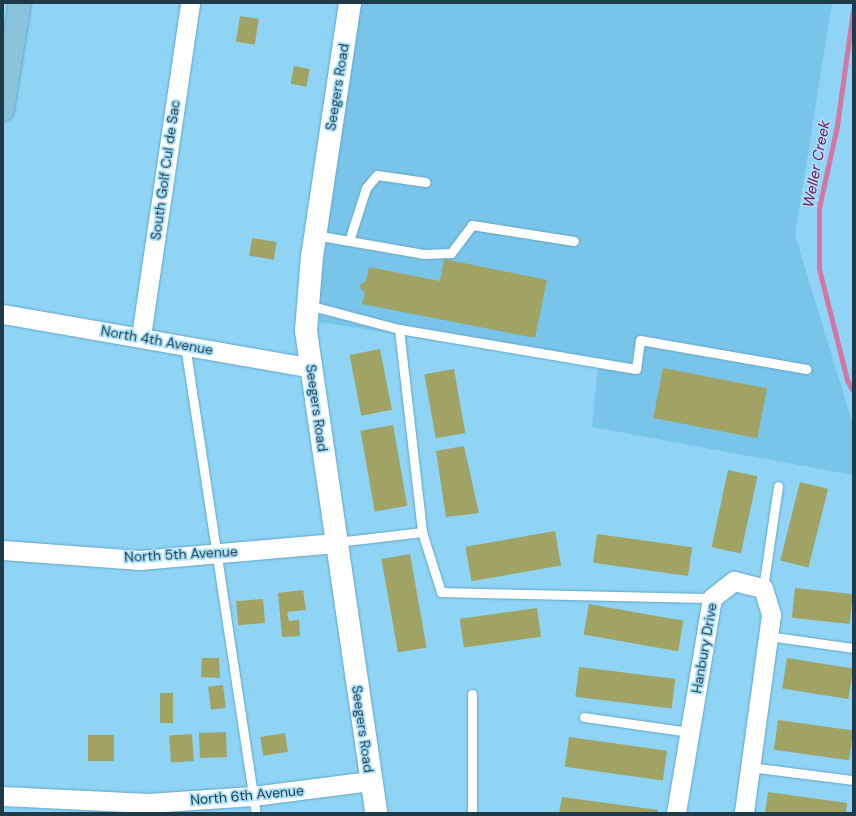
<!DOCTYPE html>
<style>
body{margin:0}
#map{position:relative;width:856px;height:816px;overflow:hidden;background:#8fd3f5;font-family:"DM Sans",sans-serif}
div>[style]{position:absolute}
.built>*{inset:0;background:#79c5e9}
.stream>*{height:5px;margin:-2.5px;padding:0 2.5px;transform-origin:2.5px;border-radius:2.5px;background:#d376a4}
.building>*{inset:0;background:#a1a365;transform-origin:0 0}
.roads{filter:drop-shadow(0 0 1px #62a6c6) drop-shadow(0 0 1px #62a6c6)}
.service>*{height:9px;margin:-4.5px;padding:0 4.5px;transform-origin:4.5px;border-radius:4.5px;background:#fff}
.minor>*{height:19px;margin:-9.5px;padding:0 9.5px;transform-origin:9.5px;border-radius:9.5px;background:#fff}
.tertiary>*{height:22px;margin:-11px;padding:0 11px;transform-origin:11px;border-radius:11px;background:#fff}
.primary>*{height:22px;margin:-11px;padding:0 11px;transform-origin:11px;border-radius:11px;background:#89c3dc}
span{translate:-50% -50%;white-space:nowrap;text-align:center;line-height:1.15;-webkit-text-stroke:3.5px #a9dffa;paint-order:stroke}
.street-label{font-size:14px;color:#1f3b49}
.water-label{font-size:15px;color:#861559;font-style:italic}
.frame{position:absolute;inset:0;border:4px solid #1f3b49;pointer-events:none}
</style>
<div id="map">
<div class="built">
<i style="clip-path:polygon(361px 3px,832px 3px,795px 235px,853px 425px,853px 475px,592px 427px,598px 367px,319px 322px,316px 291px)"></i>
</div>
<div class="stream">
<i style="left:853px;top:10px;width:117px;rotate:97.9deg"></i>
<i style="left:837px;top:126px;width:84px;rotate:102.4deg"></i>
<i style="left:819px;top:208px;width:61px;rotate:90deg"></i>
<i style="left:819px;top:269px;width:114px;rotate:75.8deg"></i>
<i style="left:847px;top:380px;width:13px;rotate:61deg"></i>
</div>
<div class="building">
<i style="left:240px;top:16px;width:19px;height:26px;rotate:9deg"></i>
<i style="left:294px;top:66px;width:16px;height:18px;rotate:11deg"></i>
<i style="left:252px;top:238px;width:25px;height:18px;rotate:9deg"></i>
<i style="clip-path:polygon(444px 259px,547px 280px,535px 338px,362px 304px,365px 293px,359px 286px,366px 281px,369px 267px,440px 281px)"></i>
<i style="left:380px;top:349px;width:62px;height:31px;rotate:79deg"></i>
<i style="left:663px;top:368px;width:106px;height:51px;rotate:11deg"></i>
<i style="left:454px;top:369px;width:65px;height:30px;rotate:80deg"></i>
<i style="left:393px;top:425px;width:82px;height:33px;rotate:80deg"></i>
<i style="clip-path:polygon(464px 446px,479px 513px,446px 517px,436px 451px)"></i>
<i style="left:728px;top:470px;width:30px;height:79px;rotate:12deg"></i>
<i style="left:800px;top:482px;width:29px;height:81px;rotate:14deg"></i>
<i style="left:555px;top:531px;width:35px;height:91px;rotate:80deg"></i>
<i style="left:597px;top:534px;width:96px;height:29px;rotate:8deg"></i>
<i style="left:410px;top:554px;width:95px;height:29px;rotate:80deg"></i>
<i style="left:795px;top:588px;width:58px;height:30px;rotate:6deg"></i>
<i style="clip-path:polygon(303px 590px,306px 610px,287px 612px,289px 621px,299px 620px,300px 636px,282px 637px,278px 593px)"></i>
<i style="left:263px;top:599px;width:24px;height:27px;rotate:85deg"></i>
<i style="left:589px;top:604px;width:96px;height:31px;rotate:10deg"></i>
<i style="left:537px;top:608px;width:29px;height:78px;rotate:82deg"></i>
<i style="clip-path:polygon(202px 658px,219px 658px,220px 678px,201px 677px)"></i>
<i style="left:787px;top:658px;width:67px;height:31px;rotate:9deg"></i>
<i style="left:579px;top:667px;width:97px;height:30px;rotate:7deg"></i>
<i style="left:223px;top:685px;width:23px;height:15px;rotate:83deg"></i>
<i style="left:160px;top:693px;width:13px;height:30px"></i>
<i style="left:778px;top:720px;width:76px;height:30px;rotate:8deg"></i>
<i style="left:226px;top:732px;width:25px;height:27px;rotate:88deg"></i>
<i style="left:285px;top:733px;width:19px;height:25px;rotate:81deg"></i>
<i style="left:192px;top:734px;width:27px;height:23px;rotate:86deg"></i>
<i style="left:88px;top:735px;width:26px;height:26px"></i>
<i style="left:569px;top:737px;width:99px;height:30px;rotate:8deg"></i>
<i style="clip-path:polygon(768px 792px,847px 803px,846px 813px,765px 813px)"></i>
<i style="clip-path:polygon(562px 797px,658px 810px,657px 813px,559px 813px)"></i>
</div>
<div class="roads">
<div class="service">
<i style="left:315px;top:235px;width:111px;rotate:9.9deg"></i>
<i style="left:424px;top:254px;width:27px;rotate:-2deg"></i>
<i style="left:451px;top:253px;width:35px;rotate:-53deg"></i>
<i style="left:472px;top:225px;width:103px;rotate:8.9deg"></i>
<i style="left:349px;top:241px;width:56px;rotate:-72.2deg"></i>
<i style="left:366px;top:188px;width:17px;rotate:-50deg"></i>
<i style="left:377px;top:175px;width:49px;rotate:8.3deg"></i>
<i style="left:308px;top:305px;width:94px;rotate:14.8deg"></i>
<i style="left:399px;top:329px;width:240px;rotate:9.6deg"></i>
<i style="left:636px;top:369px;width:29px;rotate:-82deg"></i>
<i style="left:640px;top:340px;width:169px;rotate:9.9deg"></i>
<i style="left:399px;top:329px;width:204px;rotate:83.5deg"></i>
<i style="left:185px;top:345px;width:473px;rotate:81.4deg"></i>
<i style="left:337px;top:542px;width:86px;rotate:-6.7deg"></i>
<i style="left:422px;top:532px;width:63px;rotate:72.4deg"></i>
<i style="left:441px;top:592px;width:271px;rotate:1.3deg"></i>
<i style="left:763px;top:588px;width:103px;rotate:-81.6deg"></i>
<i style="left:768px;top:636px;width:86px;rotate:8deg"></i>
<i style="left:584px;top:717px;width:107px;rotate:8.1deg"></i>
<i style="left:750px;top:767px;width:104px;rotate:7.2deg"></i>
<i style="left:472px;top:813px;width:119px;rotate:-90deg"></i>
</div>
<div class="minor">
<i style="left:3px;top:314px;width:313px;rotate:9.9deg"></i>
<i style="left:141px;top:336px;width:337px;rotate:-81.6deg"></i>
<i style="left:3px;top:550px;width:137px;rotate:4.2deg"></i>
<i style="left:140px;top:560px;width:196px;rotate:-5deg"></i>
<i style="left:3px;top:796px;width:145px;rotate:2.8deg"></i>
<i style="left:148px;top:803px;width:105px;rotate:-3.8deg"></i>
<i style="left:253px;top:796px;width:118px;rotate:-7.3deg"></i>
<i style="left:676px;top:813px;width:218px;rotate:-80.5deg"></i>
<i style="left:712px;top:598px;width:28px;rotate:-38deg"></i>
<i style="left:734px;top:581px;width:30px;rotate:14deg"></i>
<i style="left:763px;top:588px;width:28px;rotate:73deg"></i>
<i style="left:771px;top:615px;width:200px;rotate:97.8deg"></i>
</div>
<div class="tertiary">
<i style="left:350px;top:3px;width:256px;rotate:98.5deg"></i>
<i style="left:312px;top:256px;width:75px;rotate:94.6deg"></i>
<i style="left:306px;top:331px;width:487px;rotate:81.7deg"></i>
</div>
<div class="primary">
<i style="left:3px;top:110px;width:108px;rotate:-81deg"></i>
</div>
</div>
<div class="street-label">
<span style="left:337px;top:87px;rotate:-81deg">Seegers Road</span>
<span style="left:165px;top:170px;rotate:-82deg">South Golf Cul de Sac</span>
<span style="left:157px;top:340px;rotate:10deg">North 4th Avenue</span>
<span style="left:317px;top:408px;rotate:82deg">Seegers Road</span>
<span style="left:181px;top:554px;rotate:-3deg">North 5th Avenue</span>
<span style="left:704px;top:648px;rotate:-80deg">Hanbury Drive</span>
<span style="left:363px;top:729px;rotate:82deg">Seegers Road</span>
<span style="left:247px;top:795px;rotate:-5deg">North 6th Avenue</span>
</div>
<div class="water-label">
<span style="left:817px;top:164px;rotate:-79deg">Weller Creek</span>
</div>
<div class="frame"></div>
</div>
